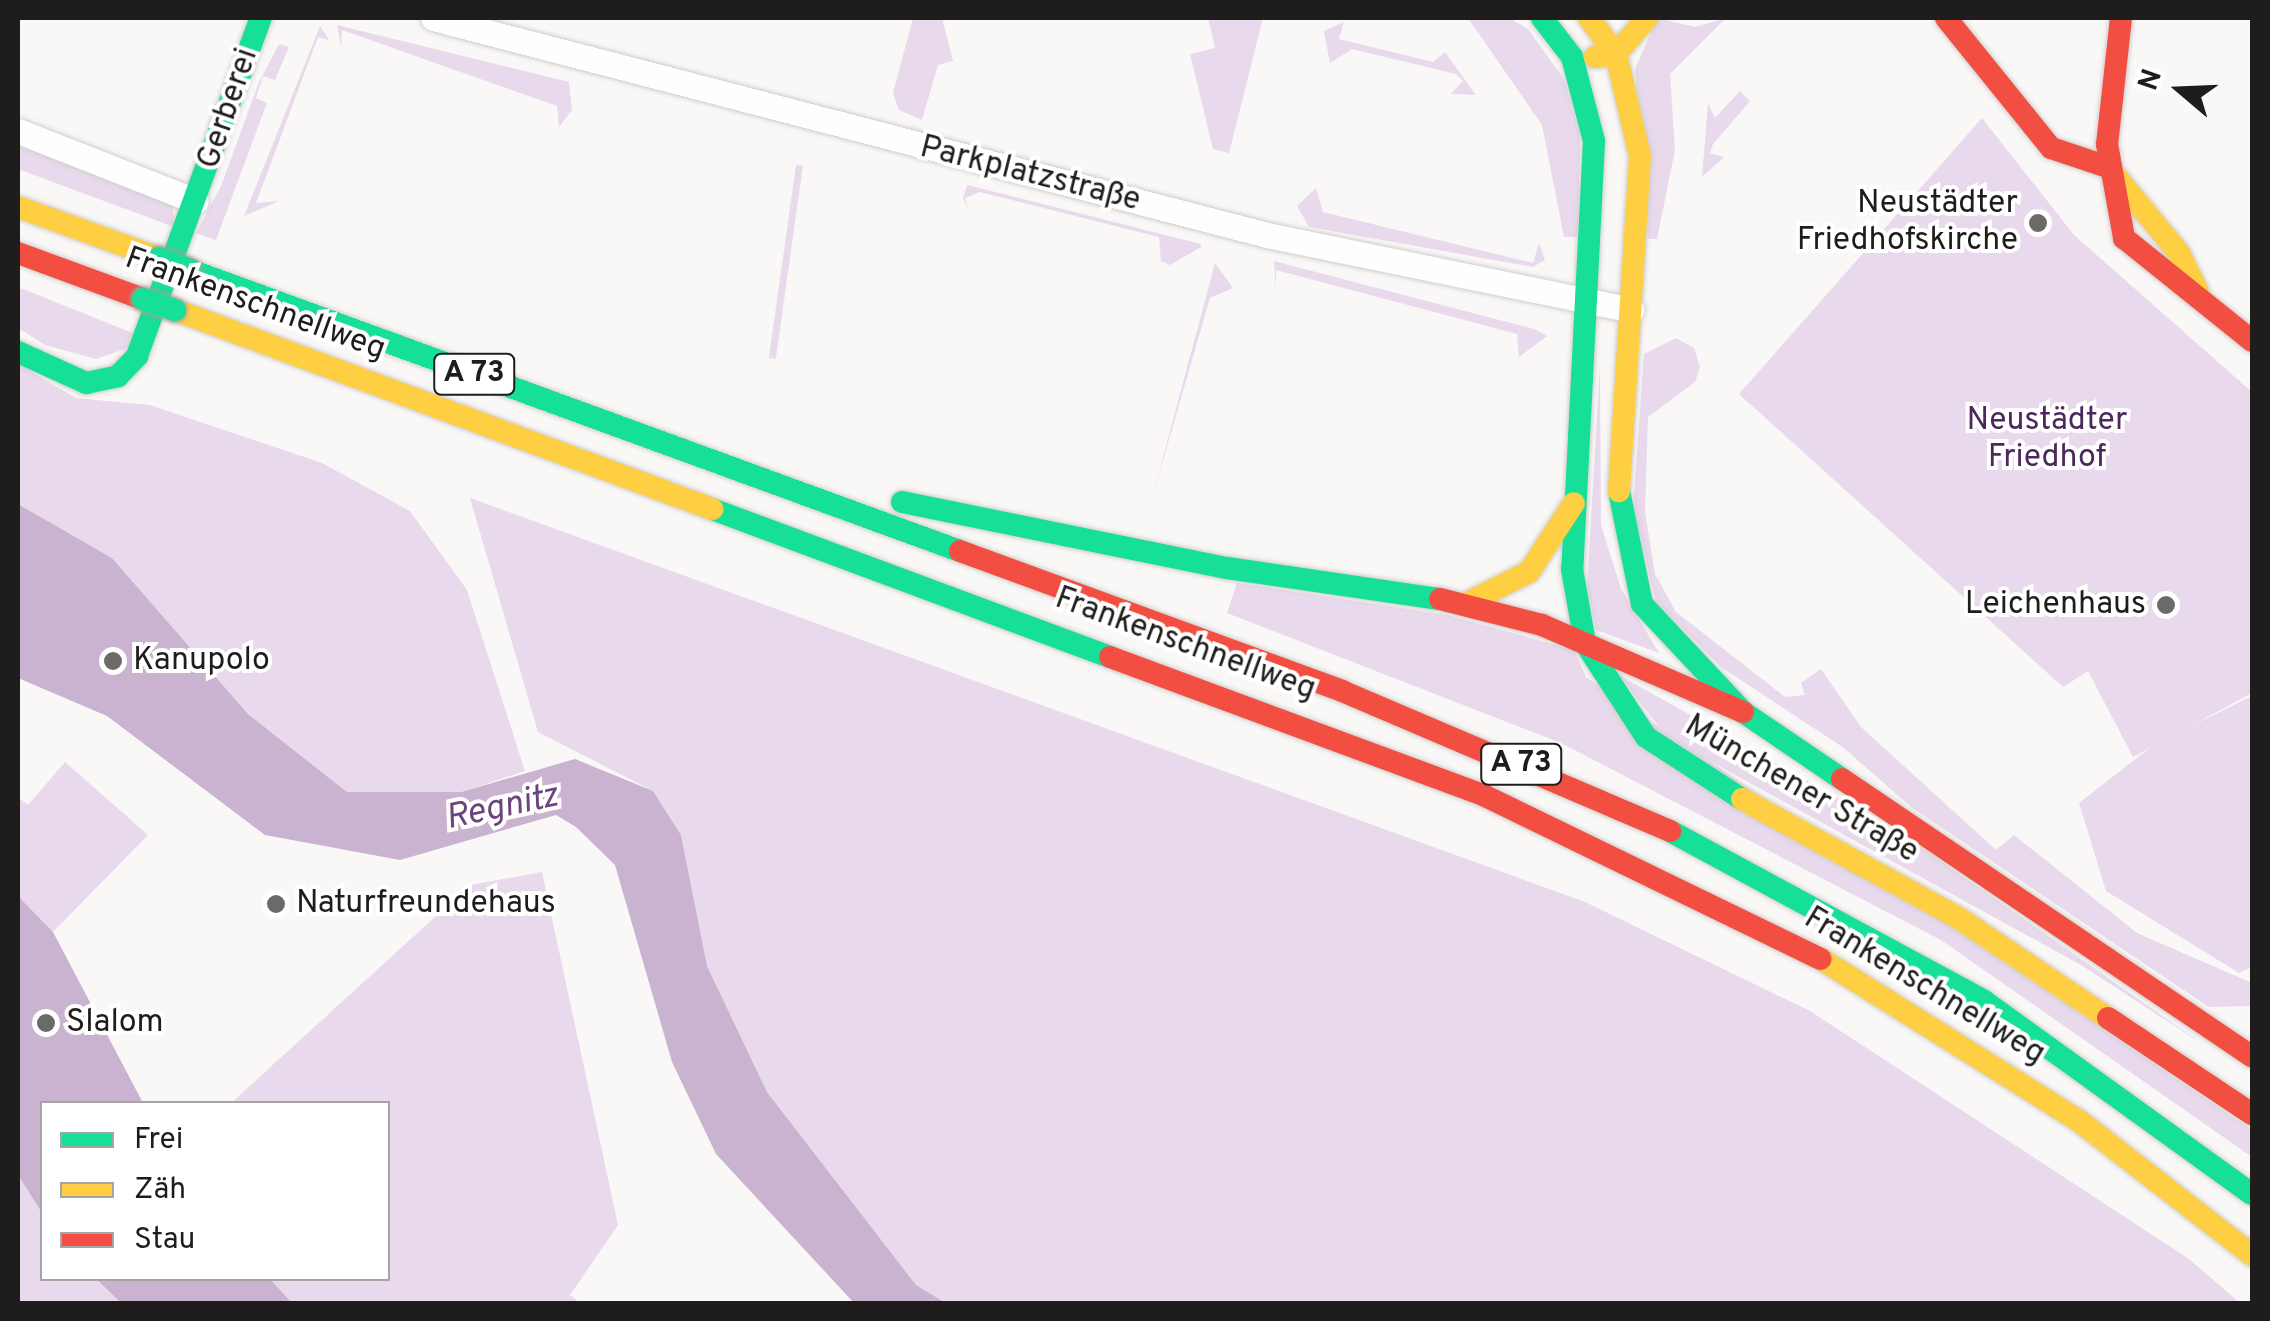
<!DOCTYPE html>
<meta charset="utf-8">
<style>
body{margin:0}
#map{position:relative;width:2270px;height:1321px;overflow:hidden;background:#faf8f6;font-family:Overpass,sans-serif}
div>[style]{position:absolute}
.green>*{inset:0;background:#e8d9ed;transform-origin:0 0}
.water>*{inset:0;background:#c9b3d0}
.roads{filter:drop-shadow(0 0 2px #d0cecd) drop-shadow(0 0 2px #d0cecd)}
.street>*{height:25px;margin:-12.5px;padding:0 12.5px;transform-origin:12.5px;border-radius:12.5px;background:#fefefe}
.fast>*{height:22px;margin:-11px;padding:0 11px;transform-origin:11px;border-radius:11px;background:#16e098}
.slow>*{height:22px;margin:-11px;padding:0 11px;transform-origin:11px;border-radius:11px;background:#ffcf43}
.jam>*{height:22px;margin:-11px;padding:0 11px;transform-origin:11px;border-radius:11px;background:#f24e42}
.bridges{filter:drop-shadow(0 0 2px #a9a194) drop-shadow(0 0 2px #a9a194)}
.fast-bridge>*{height:22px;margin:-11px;padding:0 11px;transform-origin:11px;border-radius:11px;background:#16e098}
.dots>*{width:28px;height:28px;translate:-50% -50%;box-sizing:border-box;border:5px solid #fff;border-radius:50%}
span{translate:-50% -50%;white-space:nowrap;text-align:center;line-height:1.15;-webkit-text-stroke:8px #fff;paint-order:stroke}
.shield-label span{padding:2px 8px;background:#fff;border:2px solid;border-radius:8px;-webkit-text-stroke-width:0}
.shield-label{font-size:30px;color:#1e1d1b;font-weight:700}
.street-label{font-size:32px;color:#1e1d1b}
.poi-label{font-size:32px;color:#1e1d1b}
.right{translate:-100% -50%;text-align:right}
.left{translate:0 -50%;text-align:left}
.park-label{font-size:32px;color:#4e275c}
.water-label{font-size:35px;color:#6c447c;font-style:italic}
.frame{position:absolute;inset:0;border:20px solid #1e1d1b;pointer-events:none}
.legend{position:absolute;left:40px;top:1101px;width:350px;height:180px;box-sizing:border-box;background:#fff;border:2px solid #a5a5a4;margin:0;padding:12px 18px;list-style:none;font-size:30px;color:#1e1d1b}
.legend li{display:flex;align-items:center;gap:20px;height:50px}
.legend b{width:50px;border:2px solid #a5a5a4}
.north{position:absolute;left:2130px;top:40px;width:100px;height:100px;-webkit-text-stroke:8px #fff;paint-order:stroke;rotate:289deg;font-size:28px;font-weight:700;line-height:40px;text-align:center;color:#1e1d1b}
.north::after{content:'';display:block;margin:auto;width:35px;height:45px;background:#1e1d1b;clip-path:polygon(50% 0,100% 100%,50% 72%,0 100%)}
</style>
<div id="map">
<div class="green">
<i style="clip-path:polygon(913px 18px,942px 18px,953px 61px,938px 65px,922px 120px,899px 110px,893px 93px)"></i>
<i style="clip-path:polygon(1208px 18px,1263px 18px,1229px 153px,1213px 149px,1190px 54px,1215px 48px)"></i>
<i style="clip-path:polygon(1468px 18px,1509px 18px,1528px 29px,1564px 79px,1580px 134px,1578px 237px,1564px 237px,1542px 125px)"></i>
<i style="clip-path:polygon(1657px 18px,1695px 27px,1726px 18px,1670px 74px,1675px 150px,1657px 239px,1648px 239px,1635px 69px)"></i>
<i style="clip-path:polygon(1344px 22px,1339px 39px,1433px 62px,1445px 52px,1476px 95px,1451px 94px,1463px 81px,1456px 74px,1352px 49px,1330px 63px,1324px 31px)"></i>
<i style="clip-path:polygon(337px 25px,569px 82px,572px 110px,559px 127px,557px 106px,342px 30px,341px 47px)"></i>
<i style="clip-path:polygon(320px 26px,329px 40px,318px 37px,256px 203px,279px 201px,244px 216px)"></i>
<i style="clip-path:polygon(279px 44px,289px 47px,275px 80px,263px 76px,256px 98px,267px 103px,216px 240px,196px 233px,221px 186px,259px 82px)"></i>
<i style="clip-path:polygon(1740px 91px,1750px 101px,1713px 144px,1710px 153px,1724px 157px,1702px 177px,1708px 103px,1715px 118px)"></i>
<i style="clip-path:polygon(1982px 118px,2074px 235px,2252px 392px,2252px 693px,2189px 727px,2252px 696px,2252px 967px,2239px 973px,2106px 891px,2079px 803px,2151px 747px,2133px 757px,2088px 671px,2063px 687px,1739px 394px)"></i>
<i style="clip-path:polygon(18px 142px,173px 203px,174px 227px,18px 169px)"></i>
<i style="left:796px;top:165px;width:7px;height:195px;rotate:8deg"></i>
<i style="clip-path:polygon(967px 185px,1201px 244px,1201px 247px,1170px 265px,1161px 261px,1159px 237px,980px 192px,965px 198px,969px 212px,963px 198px)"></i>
<i style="clip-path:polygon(1316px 188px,1323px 212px,1533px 263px,1539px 243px,1545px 260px,1533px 267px,1309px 227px,1297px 206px)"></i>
<i style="clip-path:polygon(1274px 261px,1534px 329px,1547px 336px,1519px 357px,1517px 334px,1276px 270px,1276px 291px)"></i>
<i style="clip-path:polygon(1215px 263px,1233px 288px,1210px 298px,1153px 495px)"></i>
<i style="clip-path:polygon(18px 287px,135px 334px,128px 348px,96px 359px,45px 345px,18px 328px)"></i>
<i style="clip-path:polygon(1676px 338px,1694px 348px,1700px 367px,1695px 382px,1648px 417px,1645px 512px,1655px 574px,1676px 612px,1785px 697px,1805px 695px,1801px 683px,1821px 669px,1861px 727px,1996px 850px,2014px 835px,2137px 933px,2252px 983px,2252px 1006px,2209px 1007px,1911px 807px,1844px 748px,1721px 667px,1656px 602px,1633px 507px,1644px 354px)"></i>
<i style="clip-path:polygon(18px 364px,76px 398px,150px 405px,322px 463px,410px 511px,467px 590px,525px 771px,461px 792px,347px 792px,248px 714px,112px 558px,18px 504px)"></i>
<i style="clip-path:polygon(1600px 365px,1601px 525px,1621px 589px,1659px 653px,1596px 630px,1587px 589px)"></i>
<i style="clip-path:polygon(470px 498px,1585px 902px,1810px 1011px,2189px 1259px,2240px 1303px,946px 1303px,916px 1285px,767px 1092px,707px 966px,681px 835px,653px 791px,538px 732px)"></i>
<i style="clip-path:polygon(1237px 583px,1447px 615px,1574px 650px,1586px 677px,2252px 1130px,2252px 1157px,1941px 940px,1561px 743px,1227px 613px)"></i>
<i style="clip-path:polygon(1619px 675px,1899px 832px,2207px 1047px,2081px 965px,1668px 738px)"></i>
<i style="clip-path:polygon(65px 762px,148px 835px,53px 932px,18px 896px,18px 797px,28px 805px)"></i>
<i style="clip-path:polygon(542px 872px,618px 1225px,570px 1295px,580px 1303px,292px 1303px,270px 1279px,388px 1278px,388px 1104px,230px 1104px,470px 885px)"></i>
<i style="clip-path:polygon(18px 1175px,42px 1213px,42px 1278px,95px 1279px,121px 1303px,18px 1303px)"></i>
</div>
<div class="water">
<i style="clip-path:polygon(18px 504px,112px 558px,248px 714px,347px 792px,461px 792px,575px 759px,653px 791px,681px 835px,707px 966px,767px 1092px,916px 1285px,946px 1303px,854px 1303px,716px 1154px,672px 1062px,615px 865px,576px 827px,556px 815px,400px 860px,265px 835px,107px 716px,18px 678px)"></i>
<i style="clip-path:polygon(18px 896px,53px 932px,143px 1103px,42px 1104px,42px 1213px,18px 1175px)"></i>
<i style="clip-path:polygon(96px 1279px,270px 1279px,292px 1303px,121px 1303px)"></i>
</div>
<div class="roads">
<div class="street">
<i style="left:433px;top:18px;width:862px;rotate:14.58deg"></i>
<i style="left:1267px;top:235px;width:372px;rotate:11.6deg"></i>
<i style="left:18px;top:131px;width:191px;rotate:21.5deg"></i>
</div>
<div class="fast">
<i style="left:1542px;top:18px;width:49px;rotate:52.4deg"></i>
<i style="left:1572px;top:57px;width:87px;rotate:75.3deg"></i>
<i style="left:1594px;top:141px;width:429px;rotate:92.9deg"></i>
<i style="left:1572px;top:569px;width:75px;rotate:80deg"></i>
<i style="left:1585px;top:643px;width:112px;rotate:57deg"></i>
<i style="left:1646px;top:737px;width:114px;rotate:32.9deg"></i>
<i style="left:190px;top:270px;width:820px;rotate:20.05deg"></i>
<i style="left:18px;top:352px;width:75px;rotate:24.5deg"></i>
<i style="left:86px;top:383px;width:33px;rotate:-12deg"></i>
<i style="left:118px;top:376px;width:28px;rotate:-46deg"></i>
<i style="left:137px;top:356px;width:360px;rotate:-69.9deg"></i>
<i style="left:1619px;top:491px;width:115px;rotate:78.5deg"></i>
<i style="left:1642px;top:604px;width:148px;rotate:46.9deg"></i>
<i style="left:1743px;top:712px;width:120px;rotate:34.1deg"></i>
<i style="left:902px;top:502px;width:332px;rotate:11.5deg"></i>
<i style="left:1227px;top:568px;width:215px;rotate:8.3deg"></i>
<i style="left:712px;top:509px;width:425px;rotate:20.4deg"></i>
<i style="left:1670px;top:831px;width:357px;rotate:28.4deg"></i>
<i style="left:1984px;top:1001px;width:330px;rotate:35.8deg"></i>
</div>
<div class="slow">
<i style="left:1589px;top:18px;width:45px;rotate:53.1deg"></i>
<i style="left:1616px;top:54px;width:105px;rotate:76.8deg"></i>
<i style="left:1640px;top:156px;width:336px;rotate:93.6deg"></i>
<i style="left:1595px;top:57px;width:21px;rotate:-8deg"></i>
<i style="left:1616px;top:54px;width:48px;rotate:-49.3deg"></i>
<i style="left:2109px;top:168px;width:110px;rotate:50.5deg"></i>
<i style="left:2179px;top:253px;width:43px;rotate:64deg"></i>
<i style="left:18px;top:207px;width:150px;rotate:19.9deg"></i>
<i style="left:175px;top:310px;width:573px;rotate:20.33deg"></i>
<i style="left:1467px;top:603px;width:69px;rotate:-26.6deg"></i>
<i style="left:1529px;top:572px;width:82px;rotate:-56.9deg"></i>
<i style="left:1742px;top:799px;width:249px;rotate:28.8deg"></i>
<i style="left:1960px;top:919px;width:178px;rotate:33.8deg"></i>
<i style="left:1821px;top:959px;width:303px;rotate:32.1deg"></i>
<i style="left:2078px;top:1120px;width:220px;rotate:37.8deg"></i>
</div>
<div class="jam">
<i style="left:1946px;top:18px;width:167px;rotate:51.1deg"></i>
<i style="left:2051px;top:148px;width:60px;rotate:18.4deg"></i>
<i style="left:2121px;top:18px;width:127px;rotate:96.3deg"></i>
<i style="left:2107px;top:144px;width:96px;rotate:79.7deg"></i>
<i style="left:2124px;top:238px;width:164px;rotate:38.8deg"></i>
<i style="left:18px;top:253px;width:133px;rotate:20.2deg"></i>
<i style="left:960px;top:551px;width:407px;rotate:20.1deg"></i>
<i style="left:1342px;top:691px;width:357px;rotate:23.1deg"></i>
<i style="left:1440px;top:599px;width:105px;rotate:14.3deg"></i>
<i style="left:1542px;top:625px;width:219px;rotate:23.4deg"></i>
<i style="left:1110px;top:657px;width:400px;rotate:20.3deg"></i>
<i style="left:1485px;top:796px;width:373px;rotate:25.9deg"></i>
<i style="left:1842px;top:779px;width:495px;rotate:34.1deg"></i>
<i style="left:2108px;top:1018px;width:173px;rotate:33.7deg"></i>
</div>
</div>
<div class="bridges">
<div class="fast-bridge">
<i style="left:159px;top:258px;width:33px;rotate:21deg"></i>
<i style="left:143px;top:299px;width:34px;rotate:19deg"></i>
</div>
</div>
<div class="dots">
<i style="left:2038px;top:223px;background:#6b6a68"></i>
<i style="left:2166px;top:605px;background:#6b6a68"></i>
<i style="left:113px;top:661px;background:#6b6a68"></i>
<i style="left:276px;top:904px;background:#6b6a68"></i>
<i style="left:46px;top:1023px;background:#6b6a68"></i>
</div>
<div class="shield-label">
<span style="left:474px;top:374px">A 73</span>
<span style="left:1521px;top:764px">A 73</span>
</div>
<div class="street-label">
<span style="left:229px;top:109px;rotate:-71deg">Gerberei</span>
<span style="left:1030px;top:175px;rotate:14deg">Parkplatzstraße</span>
<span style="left:255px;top:305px;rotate:20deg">Frankenschnellweg</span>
<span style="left:1185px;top:645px;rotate:20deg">Frankenschnellweg</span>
<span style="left:1801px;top:790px;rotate:30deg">Münchener Straße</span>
<span style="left:1924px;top:987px;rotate:31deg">Frankenschnellweg</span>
</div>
<div class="poi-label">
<span class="right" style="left:2018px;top:223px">Neustädter<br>Friedhofskirche</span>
<span class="right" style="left:2146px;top:605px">Leichenhaus</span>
<span class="left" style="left:133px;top:661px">Kanupolo</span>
<span class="left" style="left:296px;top:904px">Naturfreundehaus</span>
<span class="left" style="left:66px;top:1023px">Slalom</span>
</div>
<div class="park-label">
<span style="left:2047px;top:440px">Neustädter<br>Friedhof</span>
</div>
<div class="water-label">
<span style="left:502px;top:808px;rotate:-12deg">Regnitz</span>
</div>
<div class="frame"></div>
<ul class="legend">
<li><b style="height:12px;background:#16e098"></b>Frei</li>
<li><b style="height:12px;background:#ffcf43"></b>Zäh</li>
<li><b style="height:12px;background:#f24e42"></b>Stau</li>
</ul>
<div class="north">N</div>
</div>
